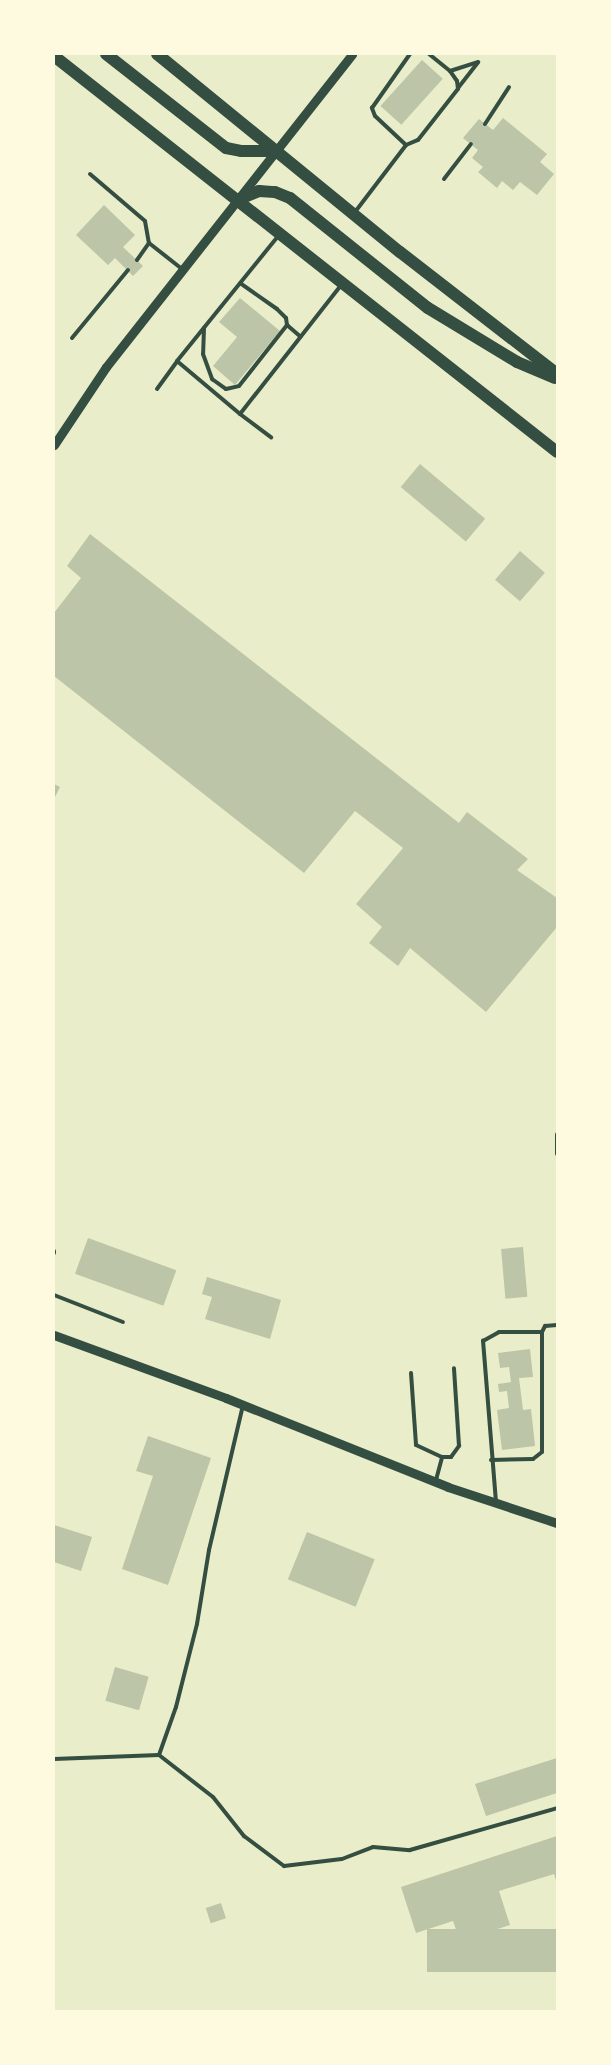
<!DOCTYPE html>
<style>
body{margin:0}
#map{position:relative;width:611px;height:2065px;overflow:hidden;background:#e9edc9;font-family:"DM Sans",sans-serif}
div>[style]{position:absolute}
.building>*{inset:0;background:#bcc5a7;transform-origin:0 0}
.service>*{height:4px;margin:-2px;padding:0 2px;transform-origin:2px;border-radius:2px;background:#344e41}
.minor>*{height:5px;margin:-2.5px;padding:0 2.5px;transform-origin:2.5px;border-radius:2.5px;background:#344e41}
.tertiary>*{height:9px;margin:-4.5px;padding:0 4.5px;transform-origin:4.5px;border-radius:4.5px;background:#344e41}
.primary>*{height:12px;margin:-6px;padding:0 6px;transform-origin:6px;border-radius:6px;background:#344e41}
span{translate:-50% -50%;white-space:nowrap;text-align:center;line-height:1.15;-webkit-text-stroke:4px #fefae0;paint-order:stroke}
.frame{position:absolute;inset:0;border:55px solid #fefae0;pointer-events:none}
</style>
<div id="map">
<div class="building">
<i style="left:422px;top:60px;width:28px;height:62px;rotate:42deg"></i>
<i style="clip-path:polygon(503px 118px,547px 154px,540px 162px,554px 174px,537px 195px,520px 182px,513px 190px,502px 181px,497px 188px,478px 172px,483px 167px,472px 158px,478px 150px,463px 138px,479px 119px,493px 130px)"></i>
<i style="clip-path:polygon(104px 205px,135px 235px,123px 247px,143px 266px,133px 276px,115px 258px,108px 265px,76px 235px)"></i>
<i style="clip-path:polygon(240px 298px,280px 331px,235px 385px,213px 366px,237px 337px,219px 322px)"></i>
<i style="left:420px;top:464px;width:85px;height:30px;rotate:40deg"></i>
<i style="clip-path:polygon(90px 534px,459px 823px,467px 812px,528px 859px,517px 870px,557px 898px,557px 927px,486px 1012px,410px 948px,398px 966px,369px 943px,382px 927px,356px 904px,403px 848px,355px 811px,304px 873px,54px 676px,54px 613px,81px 578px,67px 566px)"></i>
<i style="left:520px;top:551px;width:33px;height:38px;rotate:41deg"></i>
<i style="clip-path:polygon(54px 784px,60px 787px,54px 799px)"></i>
<i style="left:88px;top:1238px;width:94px;height:38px;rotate:20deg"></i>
<i style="left:523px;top:1247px;width:50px;height:22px;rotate:85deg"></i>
<i style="clip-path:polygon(207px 1277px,281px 1300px,270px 1339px,205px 1319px,212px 1297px,202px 1294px)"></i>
<i style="clip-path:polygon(530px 1349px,533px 1377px,519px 1378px,523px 1410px,531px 1409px,535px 1446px,502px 1450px,497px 1410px,509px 1408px,507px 1391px,499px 1392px,498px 1384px,511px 1382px,509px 1367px,500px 1368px,498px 1353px)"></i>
<i style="clip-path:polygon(148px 1436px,211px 1458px,168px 1585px,122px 1569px,153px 1476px,136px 1471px)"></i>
<i style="clip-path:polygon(54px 1525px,92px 1537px,81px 1571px,54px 1562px)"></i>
<i style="left:307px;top:1532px;width:73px;height:51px;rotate:22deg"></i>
<i style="left:115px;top:1667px;width:35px;height:35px;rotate:16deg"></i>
<i style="clip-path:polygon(557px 1758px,557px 1793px,486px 1816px,475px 1784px)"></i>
<i style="clip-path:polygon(557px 1836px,557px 1883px,554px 1874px,499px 1891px,510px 1925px,460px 1941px,453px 1921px,416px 1933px,401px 1887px)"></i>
<i style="left:221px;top:1903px;width:16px;height:16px;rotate:72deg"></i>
<i style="left:557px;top:1929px;width:43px;height:130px;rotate:90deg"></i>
</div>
<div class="service">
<i style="left:450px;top:71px;width:29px;rotate:-18deg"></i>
<i style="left:458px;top:88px;width:33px;rotate:-52deg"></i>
<i style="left:485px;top:124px;width:44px;rotate:-57deg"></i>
<i style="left:406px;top:145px;width:42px;rotate:-136.9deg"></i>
<i style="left:375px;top:116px;width:9px;rotate:-111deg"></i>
<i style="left:372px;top:108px;width:66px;rotate:-54.9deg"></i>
<i style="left:90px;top:174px;width:72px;rotate:40.5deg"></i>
<i style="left:145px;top:221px;width:22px;rotate:80deg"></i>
<i style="left:149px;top:243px;width:42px;rotate:38.2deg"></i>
<i style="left:444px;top:179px;width:44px;rotate:-52.4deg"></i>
<i style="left:355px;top:212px;width:84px;rotate:-52.7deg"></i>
<i style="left:406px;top:145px;width:13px;rotate:-23deg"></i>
<i style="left:418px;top:140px;width:65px;rotate:-51.9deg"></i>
<i style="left:458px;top:89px;width:8px;rotate:-97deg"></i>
<i style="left:457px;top:81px;width:12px;rotate:-125deg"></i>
<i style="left:450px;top:71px;width:27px;rotate:-141deg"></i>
<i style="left:279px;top:235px;width:162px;rotate:129deg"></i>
<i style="left:177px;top:361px;width:82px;rotate:40.1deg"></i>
<i style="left:240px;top:414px;width:164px;rotate:-51.9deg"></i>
<i style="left:137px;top:260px;width:21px;rotate:-55deg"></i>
<i style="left:287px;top:325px;width:18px;rotate:41deg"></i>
<i style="left:204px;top:328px;width:26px;rotate:92deg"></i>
<i style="left:203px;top:354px;width:27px;rotate:70deg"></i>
<i style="left:212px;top:379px;width:17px;rotate:36deg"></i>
<i style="left:226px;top:389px;width:13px;rotate:-13deg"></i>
<i style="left:239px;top:386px;width:78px;rotate:-51.8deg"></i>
<i style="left:287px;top:325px;width:7px;rotate:-98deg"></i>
<i style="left:286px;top:318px;width:13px;rotate:-135deg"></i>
<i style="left:277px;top:309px;width:45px;rotate:-144.9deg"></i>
<i style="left:72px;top:338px;width:88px;rotate:-50.5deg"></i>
<i style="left:157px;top:389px;width:34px;rotate:-54deg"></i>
<i style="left:240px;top:414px;width:39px;rotate:37deg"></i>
<i style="left:54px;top:1253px;width:2px;rotate:-90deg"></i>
<i style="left:54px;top:1295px;width:74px;rotate:21.4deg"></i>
<i style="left:411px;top:1373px;width:72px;rotate:86deg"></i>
<i style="left:416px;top:1445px;width:29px;rotate:25deg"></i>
<i style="left:491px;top:1460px;width:42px;rotate:-1.4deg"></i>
<i style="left:533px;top:1459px;width:11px;rotate:-38deg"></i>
<i style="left:542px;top:1452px;width:120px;rotate:-90deg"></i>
<i style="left:542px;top:1332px;width:7px;rotate:-63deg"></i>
<i style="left:545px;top:1326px;width:12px;rotate:-5deg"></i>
<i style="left:436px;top:1480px;width:24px;rotate:-75deg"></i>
<i style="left:442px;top:1457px;width:9px"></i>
<i style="left:451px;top:1457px;width:14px;rotate:-54deg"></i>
<i style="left:459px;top:1446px;width:78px;rotate:-93.7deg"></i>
<i style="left:496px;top:1502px;width:162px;rotate:-94.6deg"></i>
<i style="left:483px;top:1341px;width:18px;rotate:-29deg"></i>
<i style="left:499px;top:1332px;width:43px"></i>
<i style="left:159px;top:1755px;width:68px;rotate:37.9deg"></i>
<i style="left:213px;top:1797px;width:50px;rotate:51.5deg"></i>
<i style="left:244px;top:1836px;width:50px;rotate:36.9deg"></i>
<i style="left:284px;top:1866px;width:58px;rotate:-6.9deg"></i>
<i style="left:342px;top:1859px;width:33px;rotate:-21deg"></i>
<i style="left:373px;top:1847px;width:37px;rotate:5deg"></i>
<i style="left:410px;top:1850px;width:153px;rotate:-15.9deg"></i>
<i style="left:54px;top:1759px;width:105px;rotate:-2.2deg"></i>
<i style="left:159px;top:1755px;width:51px;rotate:-70.5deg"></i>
<i style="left:176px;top:1707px;width:86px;rotate:-75.8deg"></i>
<i style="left:197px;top:1624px;width:75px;rotate:-80.8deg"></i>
<i style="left:209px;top:1550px;width:149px;rotate:-76.8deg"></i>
</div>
<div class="minor">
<i style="left:557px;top:1134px;width:19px;rotate:90deg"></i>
</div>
<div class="tertiary">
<i style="left:54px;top:445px;width:94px;rotate:-56.3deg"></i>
<i style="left:106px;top:367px;width:398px;rotate:-51.8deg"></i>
<i style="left:54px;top:1335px;width:183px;rotate:20.1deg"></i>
<i style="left:226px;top:1398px;width:239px;rotate:21.8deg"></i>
<i style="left:448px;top:1487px;width:115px;rotate:18.3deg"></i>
</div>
<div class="primary">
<i style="left:106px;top:54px;width:152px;rotate:38.1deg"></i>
<i style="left:226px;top:148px;width:15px;rotate:11deg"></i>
<i style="left:241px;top:151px;width:36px"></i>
<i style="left:157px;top:54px;width:313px;rotate:39.2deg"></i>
<i style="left:400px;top:252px;width:199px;rotate:37.8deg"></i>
<i style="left:54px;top:56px;width:640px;rotate:38.21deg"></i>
<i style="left:237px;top:200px;width:24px;rotate:-22deg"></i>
<i style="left:259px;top:191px;width:16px;rotate:4deg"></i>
<i style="left:275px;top:192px;width:16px;rotate:22deg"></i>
<i style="left:290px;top:198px;width:176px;rotate:38.6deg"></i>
<i style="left:428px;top:308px;width:104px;rotate:31.2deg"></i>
<i style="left:517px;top:362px;width:41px;rotate:22.8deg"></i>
</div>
<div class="frame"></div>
</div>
